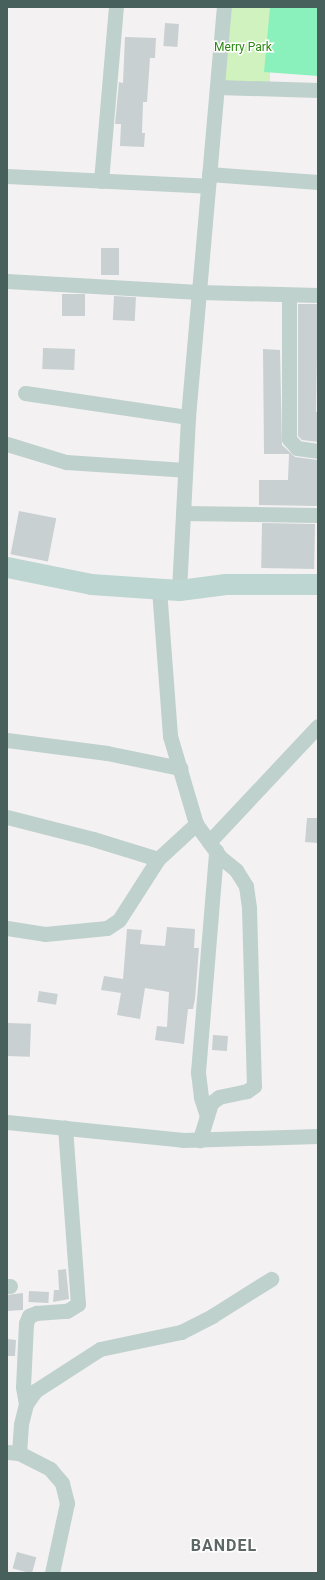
<!DOCTYPE html>
<style>
body{margin:0}
#map{position:relative;width:325px;height:1580px;overflow:hidden;background:#f4f1f3;font-family:Roboto,sans-serif}
div>[style]{position:absolute}
.green>*{inset:0;background:#d0f2bf;transform-origin:0 0}
.water>*{inset:0;background:#8af1bd}
.building>*{inset:0;background:#c8d0d1;transform-origin:0 0}
.street>*{height:15px;margin:-7.5px;padding:0 7.5px;transform-origin:7.5px;border-radius:7.5px;background:#bfd1cc}
.secondary>*{height:21px;margin:-10.5px;padding:0 10.5px;transform-origin:10.5px;border-radius:10.5px;background:#bed6d1}
span{translate:-50% -50%;white-space:nowrap;text-align:center;line-height:1.15;-webkit-text-stroke:3px #fff;paint-order:stroke}
.park-label{font-size:12px;color:#2b8812}
.district-label{font-size:16px;color:#5d6765;font-weight:700;letter-spacing:1px}
.frame{position:absolute;inset:0;border:8px solid #48605b;pointer-events:none}
</style>
<div id="map">
<div class="green">
<i style="left:223px;top:7px;width:47px;height:83px"></i>
</div>
<div class="water">
<i style="clip-path:polygon(270px 7px,318px 7px,318px 76px,264px 72px)"></i>
</div>
<div class="building">
<i style="left:165px;top:23px;width:14px;height:23px;rotate:4deg"></i>
<i style="clip-path:polygon(125px 37px,156px 38px,155px 58px,150px 58px,147px 102px,143px 102px,142px 133px,145px 133px,144px 147px,120px 146px,121px 124px,115px 124px,119px 82px,123px 83px)"></i>
<i style="left:101px;top:248px;width:18px;height:27px"></i>
<i style="left:62px;top:294px;width:23px;height:22px"></i>
<i style="left:114px;top:296px;width:22px;height:24px;rotate:3deg"></i>
<i style="clip-path:polygon(298px 304px,318px 304px,316px 412px,318px 412px,318px 442px,302px 440px,298px 436px)"></i>
<i style="left:43px;top:348px;width:32px;height:21px;rotate:2deg"></i>
<i style="clip-path:polygon(263px 349px,280px 350px,282px 445px,295px 457px,318px 460px,317px 506px,259px 505px,259px 480px,288px 480px,289px 454px,264px 454px)"></i>
<i style="left:19px;top:511px;width:38px;height:44px;rotate:11deg"></i>
<i style="left:262px;top:523px;width:53px;height:45px;rotate:1deg"></i>
<i style="clip-path:polygon(307px 818px,318px 818px,318px 843px,305px 842px)"></i>
<i style="clip-path:polygon(167px 927px,195px 929px,194px 948px,199px 948px,195px 999px,193px 1009px,188px 1009px,184px 1044px,155px 1040px,157px 1026px,167px 1027px,169px 992px,145px 988px,140px 1019px,117px 1015px,121px 993px,101px 990px,104px 976px,123px 979px,127px 929px,142px 930px,140px 944px,165px 946px)"></i>
<i style="left:39px;top:991px;width:19px;height:11px;rotate:9deg"></i>
<i style="left:7px;top:1023px;width:24px;height:33px;rotate:2deg"></i>
<i style="left:213px;top:1035px;width:15px;height:15px;rotate:4deg"></i>
<i style="clip-path:polygon(66px 1269px,69px 1299px,53px 1302px,54px 1290px,59px 1290px,58px 1270px)"></i>
<i style="left:29px;top:1291px;width:20px;height:11px;rotate:3deg"></i>
<i style="clip-path:polygon(23px 1293px,23px 1310px,7px 1311px,7px 1295px)"></i>
<i style="clip-path:polygon(7px 1339px,16px 1340px,15px 1356px,7px 1356px)"></i>
<i style="left:17px;top:1552px;width:20px;height:17px;rotate:15deg"></i>
</div>
<div class="street">
<i style="left:217px;top:87px;width:101px;rotate:1.7deg"></i>
<i style="left:209px;top:174px;width:109px;rotate:4.2deg"></i>
<i style="left:7px;top:176px;width:201px;rotate:2.8deg"></i>
<i style="left:101px;top:181px;width:175px;rotate:-85.1deg"></i>
<i style="left:7px;top:281px;width:192px;rotate:3.3deg"></i>
<i style="left:199px;top:292px;width:119px;rotate:1.4deg"></i>
<i style="left:289px;top:295px;width:144px;rotate:90deg"></i>
<i style="left:289px;top:439px;width:12px;rotate:48deg"></i>
<i style="left:297px;top:448px;width:21px;rotate:8deg"></i>
<i style="left:25px;top:393px;width:165px;rotate:8.4deg"></i>
<i style="left:7px;top:444px;width:62px;rotate:17deg"></i>
<i style="left:66px;top:462px;width:119px;rotate:3.8deg"></i>
<i style="left:183px;top:513px;width:135px;rotate:0.8deg"></i>
<i style="left:159px;top:589px;width:147px;rotate:85.7deg"></i>
<i style="left:170px;top:736px;width:92px;rotate:73.5deg"></i>
<i style="left:196px;top:824px;width:41px;rotate:54deg"></i>
<i style="left:220px;top:857px;width:21px;rotate:39deg"></i>
<i style="left:236px;top:870px;width:19px;rotate:58deg"></i>
<i style="left:246px;top:886px;width:22px;rotate:82deg"></i>
<i style="left:249px;top:908px;width:178px;rotate:88.4deg"></i>
<i style="left:254px;top:1086px;width:9px;rotate:144deg"></i>
<i style="left:247px;top:1091px;width:29px;rotate:168deg"></i>
<i style="left:219px;top:1097px;width:10px;rotate:143deg"></i>
<i style="left:211px;top:1103px;width:39px;rotate:107deg"></i>
<i style="left:179px;top:590px;width:173px;rotate:-87deg"></i>
<i style="left:188px;top:417px;width:412px;rotate:-85deg"></i>
<i style="left:7px;top:740px;width:101px;rotate:7.4deg"></i>
<i style="left:107px;top:753px;width:75px;rotate:11.6deg"></i>
<i style="left:7px;top:817px;width:89px;rotate:14.3deg"></i>
<i style="left:93px;top:839px;width:68px;rotate:17.1deg"></i>
<i style="left:209px;top:842px;width:159px;rotate:-46.8deg"></i>
<i style="left:7px;top:928px;width:38px;rotate:9deg"></i>
<i style="left:45px;top:934px;width:62px;rotate:-5.5deg"></i>
<i style="left:107px;top:928px;width:14px;rotate:-34deg"></i>
<i style="left:119px;top:920px;width:72px;rotate:-57.4deg"></i>
<i style="left:158px;top:859px;width:52px;rotate:-42.6deg"></i>
<i style="left:207px;top:1116px;width:20px;rotate:-108deg"></i>
<i style="left:201px;top:1097px;width:25px;rotate:-97deg"></i>
<i style="left:198px;top:1072px;width:222px;rotate:-85.3deg"></i>
<i style="left:7px;top:1122px;width:177px;rotate:5.8deg"></i>
<i style="left:183px;top:1140px;width:135px;rotate:-1.7deg"></i>
<i style="left:7px;top:1286px;width:3px"></i>
<i style="left:26px;top:1404px;width:17px;rotate:-100deg"></i>
<i style="left:23px;top:1387px;width:64px;rotate:-87.3deg"></i>
<i style="left:26px;top:1323px;width:8px;rotate:-67deg"></i>
<i style="left:29px;top:1316px;width:8px;rotate:-23deg"></i>
<i style="left:36px;top:1313px;width:31px;rotate:-4deg"></i>
<i style="left:67px;top:1311px;width:13px;rotate:-32deg"></i>
<i style="left:78px;top:1304px;width:177px;rotate:-94.2deg"></i>
<i style="left:7px;top:1452px;width:12px;rotate:5deg"></i>
<i style="left:19px;top:1453px;width:35px;rotate:27deg"></i>
<i style="left:50px;top:1469px;width:18px;rotate:49deg"></i>
<i style="left:62px;top:1483px;width:21px;rotate:76deg"></i>
<i style="left:67px;top:1503px;width:72px;rotate:102.1deg"></i>
<i style="left:19px;top:1453px;width:29px;rotate:-86deg"></i>
<i style="left:21px;top:1424px;width:21px;rotate:-76deg"></i>
<i style="left:26px;top:1404px;width:16px;rotate:-55deg"></i>
<i style="left:35px;top:1391px;width:77px;rotate:-32.9deg"></i>
<i style="left:100px;top:1349px;width:83px;rotate:-11.9deg"></i>
<i style="left:181px;top:1332px;width:35px;rotate:-27deg"></i>
<i style="left:212px;top:1316px;width:70px;rotate:-32.1deg"></i>
</div>
<div class="secondary">
<i style="left:7px;top:567px;width:86px;rotate:11.4deg"></i>
<i style="left:91px;top:584px;width:88px;rotate:3.9deg"></i>
<i style="left:179px;top:590px;width:47px;rotate:-7.3deg"></i>
<i style="left:226px;top:584px;width:92px"></i>
</div>
<div class="park-label">
<span style="left:243px;top:48px">Merry Park</span>
</div>
<div class="district-label">
<span style="left:224px;top:1546px">BANDEL</span>
</div>
<div class="frame"></div>
</div>
